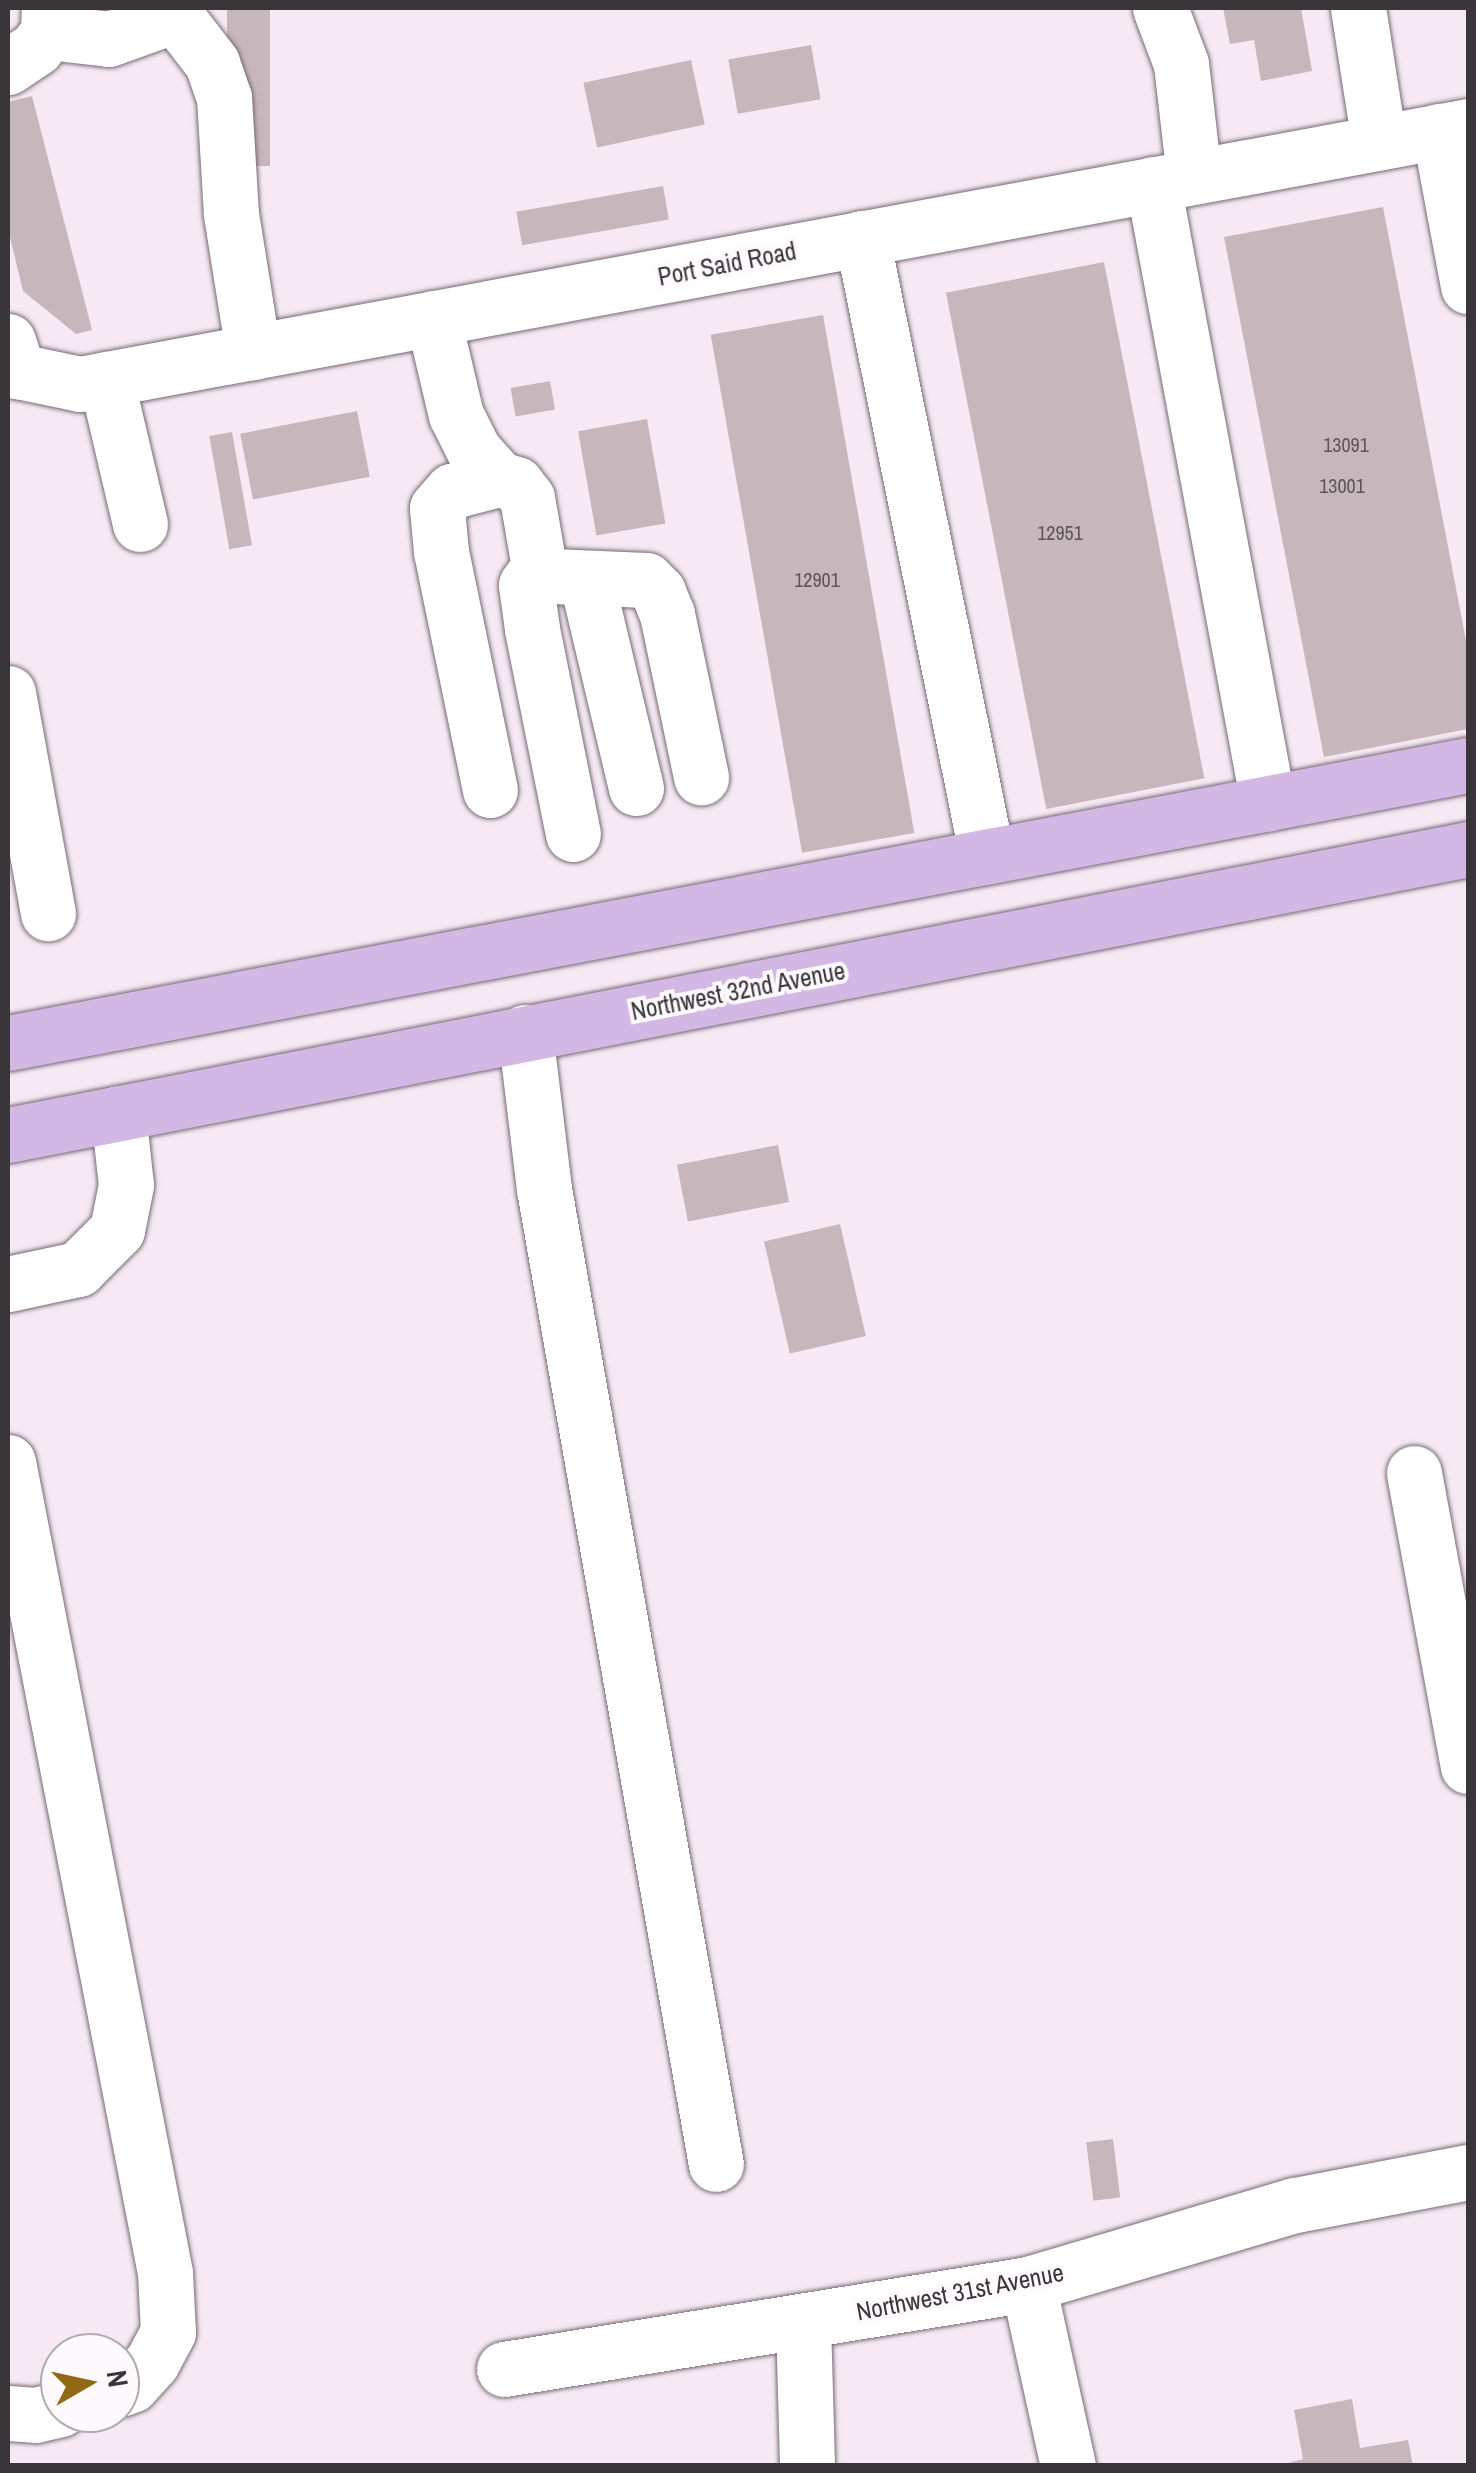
<!DOCTYPE html>
<style>
body{margin:0}
#map{position:relative;width:1476px;height:2473px;overflow:hidden;background:#f6e9f3;font-family:"Archivo Narrow",sans-serif}
div>[style]{position:absolute}
.building>*{inset:0;background:#c7b7bd;transform-origin:0 0}
.roads{filter:drop-shadow(0 0 2px #766a74) drop-shadow(0 0 2px #766a74)}
.minor>*{height:55px;margin:-27.5px;padding:0 27.5px;transform-origin:27.5px;border-radius:27.5px;background:#fff}
.major>*{height:55px;margin:-27.5px;padding:0 27.5px;transform-origin:27.5px;border-radius:27.5px;background:#d3b8e5}
span{translate:-50% -50%;white-space:nowrap;text-align:center;line-height:1.15;-webkit-text-stroke:8px #fef9fd;paint-order:stroke}
.number-label{font-size:20px;color:#5d565a}
.number-label span{-webkit-text-stroke-width:0}
.street-label{font-size:25px;color:#3a3539}
.frame{position:absolute;inset:0;border:10px solid #3a3539;pointer-events:none}
.north{position:absolute;left:40px;top:2333px;width:100px;height:100px;box-sizing:border-box;background:#fef9fd;border:2px solid #b0abaf;border-radius:50%;rotate:81deg;font-size:28px;font-weight:700;line-height:40px;text-align:center;color:#3a3539}
.north::after{content:'';display:block;margin:auto;width:35px;height:45px;background:#926812;clip-path:polygon(50% 0,100% 100%,50% 72%,0 100%)}
</style>
<div id="map">
<div class="building">
<i style="left:227px;top:8px;width:43px;height:158px"></i>
<i style="clip-path:polygon(1223px 8px,1301px 8px,1312px 71px,1261px 81px,1254px 40px,1230px 44px)"></i>
<i style="left:811px;top:45px;width:55px;height:84px;rotate:80deg"></i>
<i style="left:691px;top:60px;width:66px;height:110px;rotate:78deg"></i>
<i style="clip-path:polygon(32px 96px,92px 330px,76px 334px,23px 291px,8px 229px,8px 102px)"></i>
<i style="left:663px;top:186px;width:34px;height:149px;rotate:80deg"></i>
<i style="clip-path:polygon(1383px 207px,1468px 651px,1468px 729px,1324px 757px,1224px 237px)"></i>
<i style="left:1104px;top:262px;width:526px;height:161px;rotate:79deg"></i>
<i style="left:823px;top:315px;width:526px;height:114px;rotate:80deg"></i>
<i style="left:550px;top:381px;width:29px;height:40px;rotate:80deg"></i>
<i style="left:357px;top:411px;width:67px;height:119px;rotate:79deg"></i>
<i style="left:647px;top:419px;width:106px;height:70px;rotate:80deg"></i>
<i style="left:232px;top:432px;width:115px;height:23px;rotate:80deg"></i>
<i style="left:778px;top:1145px;width:58px;height:103px;rotate:79deg"></i>
<i style="left:840px;top:1224px;width:115px;height:78px;rotate:77deg"></i>
<i style="left:1113px;top:2139px;width:59px;height:27px;rotate:83deg"></i>
<i style="clip-path:polygon(1352px 2399px,1360px 2448px,1408px 2440px,1413px 2466px,1277px 2466px,1303px 2459px,1294px 2410px)"></i>
</div>
<div class="roads">
<div class="minor">
<i style="left:176px;top:8px;width:7px;rotate:98deg"></i>
<i style="left:175px;top:15px;width:61px;rotate:52.4deg"></i>
<i style="left:212px;top:63px;width:36px;rotate:71deg"></i>
<i style="left:224px;top:97px;width:117px;rotate:86.6deg"></i>
<i style="left:231px;top:214px;width:140px;rotate:80.9deg"></i>
<i style="left:1160px;top:8px;width:60px;rotate:69.4deg"></i>
<i style="left:1181px;top:64px;width:113px;rotate:83.4deg"></i>
<i style="left:1358px;top:8px;width:136px;rotate:81.1deg"></i>
<i style="left:48px;top:32px;width:61px;rotate:6.5deg"></i>
<i style="left:109px;top:39px;width:70px;rotate:-20deg"></i>
<i style="left:8px;top:67px;width:34px;rotate:-34deg"></i>
<i style="left:36px;top:48px;width:20px;rotate:-53deg"></i>
<i style="left:48px;top:32px;width:24px;rotate:-88deg"></i>
<i style="left:1439px;top:131px;width:158px;rotate:79.4deg"></i>
<i style="left:1153px;top:184px;width:630px;rotate:79.48deg"></i>
<i style="left:862px;top:238px;width:631px;rotate:78.58deg"></i>
<i style="left:433px;top:318px;width:100px;rotate:76.7deg"></i>
<i style="left:456px;top:415px;width:40px;rotate:63.4deg"></i>
<i style="left:474px;top:451px;width:38px;rotate:48deg"></i>
<i style="left:499px;top:479px;width:18px;rotate:16deg"></i>
<i style="left:516px;top:484px;width:18px;rotate:52deg"></i>
<i style="left:527px;top:498px;width:70px;rotate:80.1deg"></i>
<i style="left:539px;top:567px;width:16px;rotate:35deg"></i>
<i style="left:552px;top:576px;width:94px;rotate:2.4deg"></i>
<i style="left:646px;top:580px;width:17px;rotate:45deg"></i>
<i style="left:658px;top:592px;width:24px;rotate:68deg"></i>
<i style="left:667px;top:614px;width:167px;rotate:78.2deg"></i>
<i style="left:8px;top:341px;width:32px;rotate:72deg"></i>
<i style="left:18px;top:371px;width:63px;rotate:11.8deg"></i>
<i style="left:80px;top:384px;width:1412px;rotate:-10.53deg"></i>
<i style="left:106px;top:379px;width:149px;rotate:76.8deg"></i>
<i style="left:539px;top:567px;width:22px;rotate:126deg"></i>
<i style="left:526px;top:585px;width:44px;rotate:82.2deg"></i>
<i style="left:532px;top:629px;width:209px;rotate:78.7deg"></i>
<i style="left:586px;top:578px;width:216px;rotate:76.6deg"></i>
<i style="left:8px;top:693px;width:224px;rotate:79.7deg"></i>
<i style="left:490px;top:790px;width:243px;rotate:-101.6deg"></i>
<i style="left:441px;top:552px;width:44px;rotate:-95.2deg"></i>
<i style="left:437px;top:508px;width:23px;rotate:-49deg"></i>
<i style="left:452px;top:491px;width:49px;rotate:-14.3deg"></i>
<i style="left:525px;top:1032px;width:158px;rotate:83.1deg"></i>
<i style="left:544px;top:1189px;width:990px;rotate:80deg"></i>
<i style="left:8px;top:1284px;width:72px;rotate:-12.1deg"></i>
<i style="left:78px;top:1269px;width:55px;rotate:-45deg"></i>
<i style="left:117px;top:1230px;width:46px;rotate:-78.7deg"></i>
<i style="left:126px;top:1185px;width:72px;rotate:-96.3deg"></i>
<i style="left:8px;top:1462px;width:826px;rotate:79.04deg"></i>
<i style="left:165px;top:2273px;width:59px;rotate:87.1deg"></i>
<i style="left:168px;top:2332px;width:34px;rotate:118deg"></i>
<i style="left:152px;top:2362px;width:31px;rotate:132deg"></i>
<i style="left:131px;top:2385px;width:12px;rotate:160deg"></i>
<i style="left:1414px;top:1473px;width:298px;rotate:79.6deg"></i>
<i style="left:1028px;top:2284px;width:186px;rotate:77.6deg"></i>
<i style="left:803px;top:2321px;width:145px;rotate:88.4deg"></i>
<i style="left:504px;top:2369px;width:531px;rotate:-9.21deg"></i>
<i style="left:1028px;top:2284px;width:278px;rotate:-16.5deg"></i>
<i style="left:1295px;top:2205px;width:176px;rotate:-10.8deg"></i>
<i style="left:8px;top:2413px;width:27px;rotate:4deg"></i>
<i style="left:35px;top:2415px;width:26px;rotate:-13deg"></i>
</div>
<div class="major">
<i style="left:8px;top:1043px;width:1486px;rotate:-10.78deg"></i>
<i style="left:8px;top:1135px;width:1488px;rotate:-11.08deg"></i>
</div>
</div>
<div class="number-label">
<span style="left:1346px;top:444px">13091</span>
<span style="left:1342px;top:485px">13001</span>
<span style="left:1060px;top:532px">12951</span>
<span style="left:817px;top:579px">12901</span>
</div>
<div class="street-label">
<span style="left:727px;top:264px;rotate:-11deg">Port Said Road</span>
<span style="left:738px;top:991px;rotate:-11deg">Northwest 32nd Avenue</span>
<span style="left:960px;top:2292px;rotate:-11deg">Northwest 31st Avenue</span>
</div>
<div class="frame"></div>
<div class="north">N</div>
</div>
